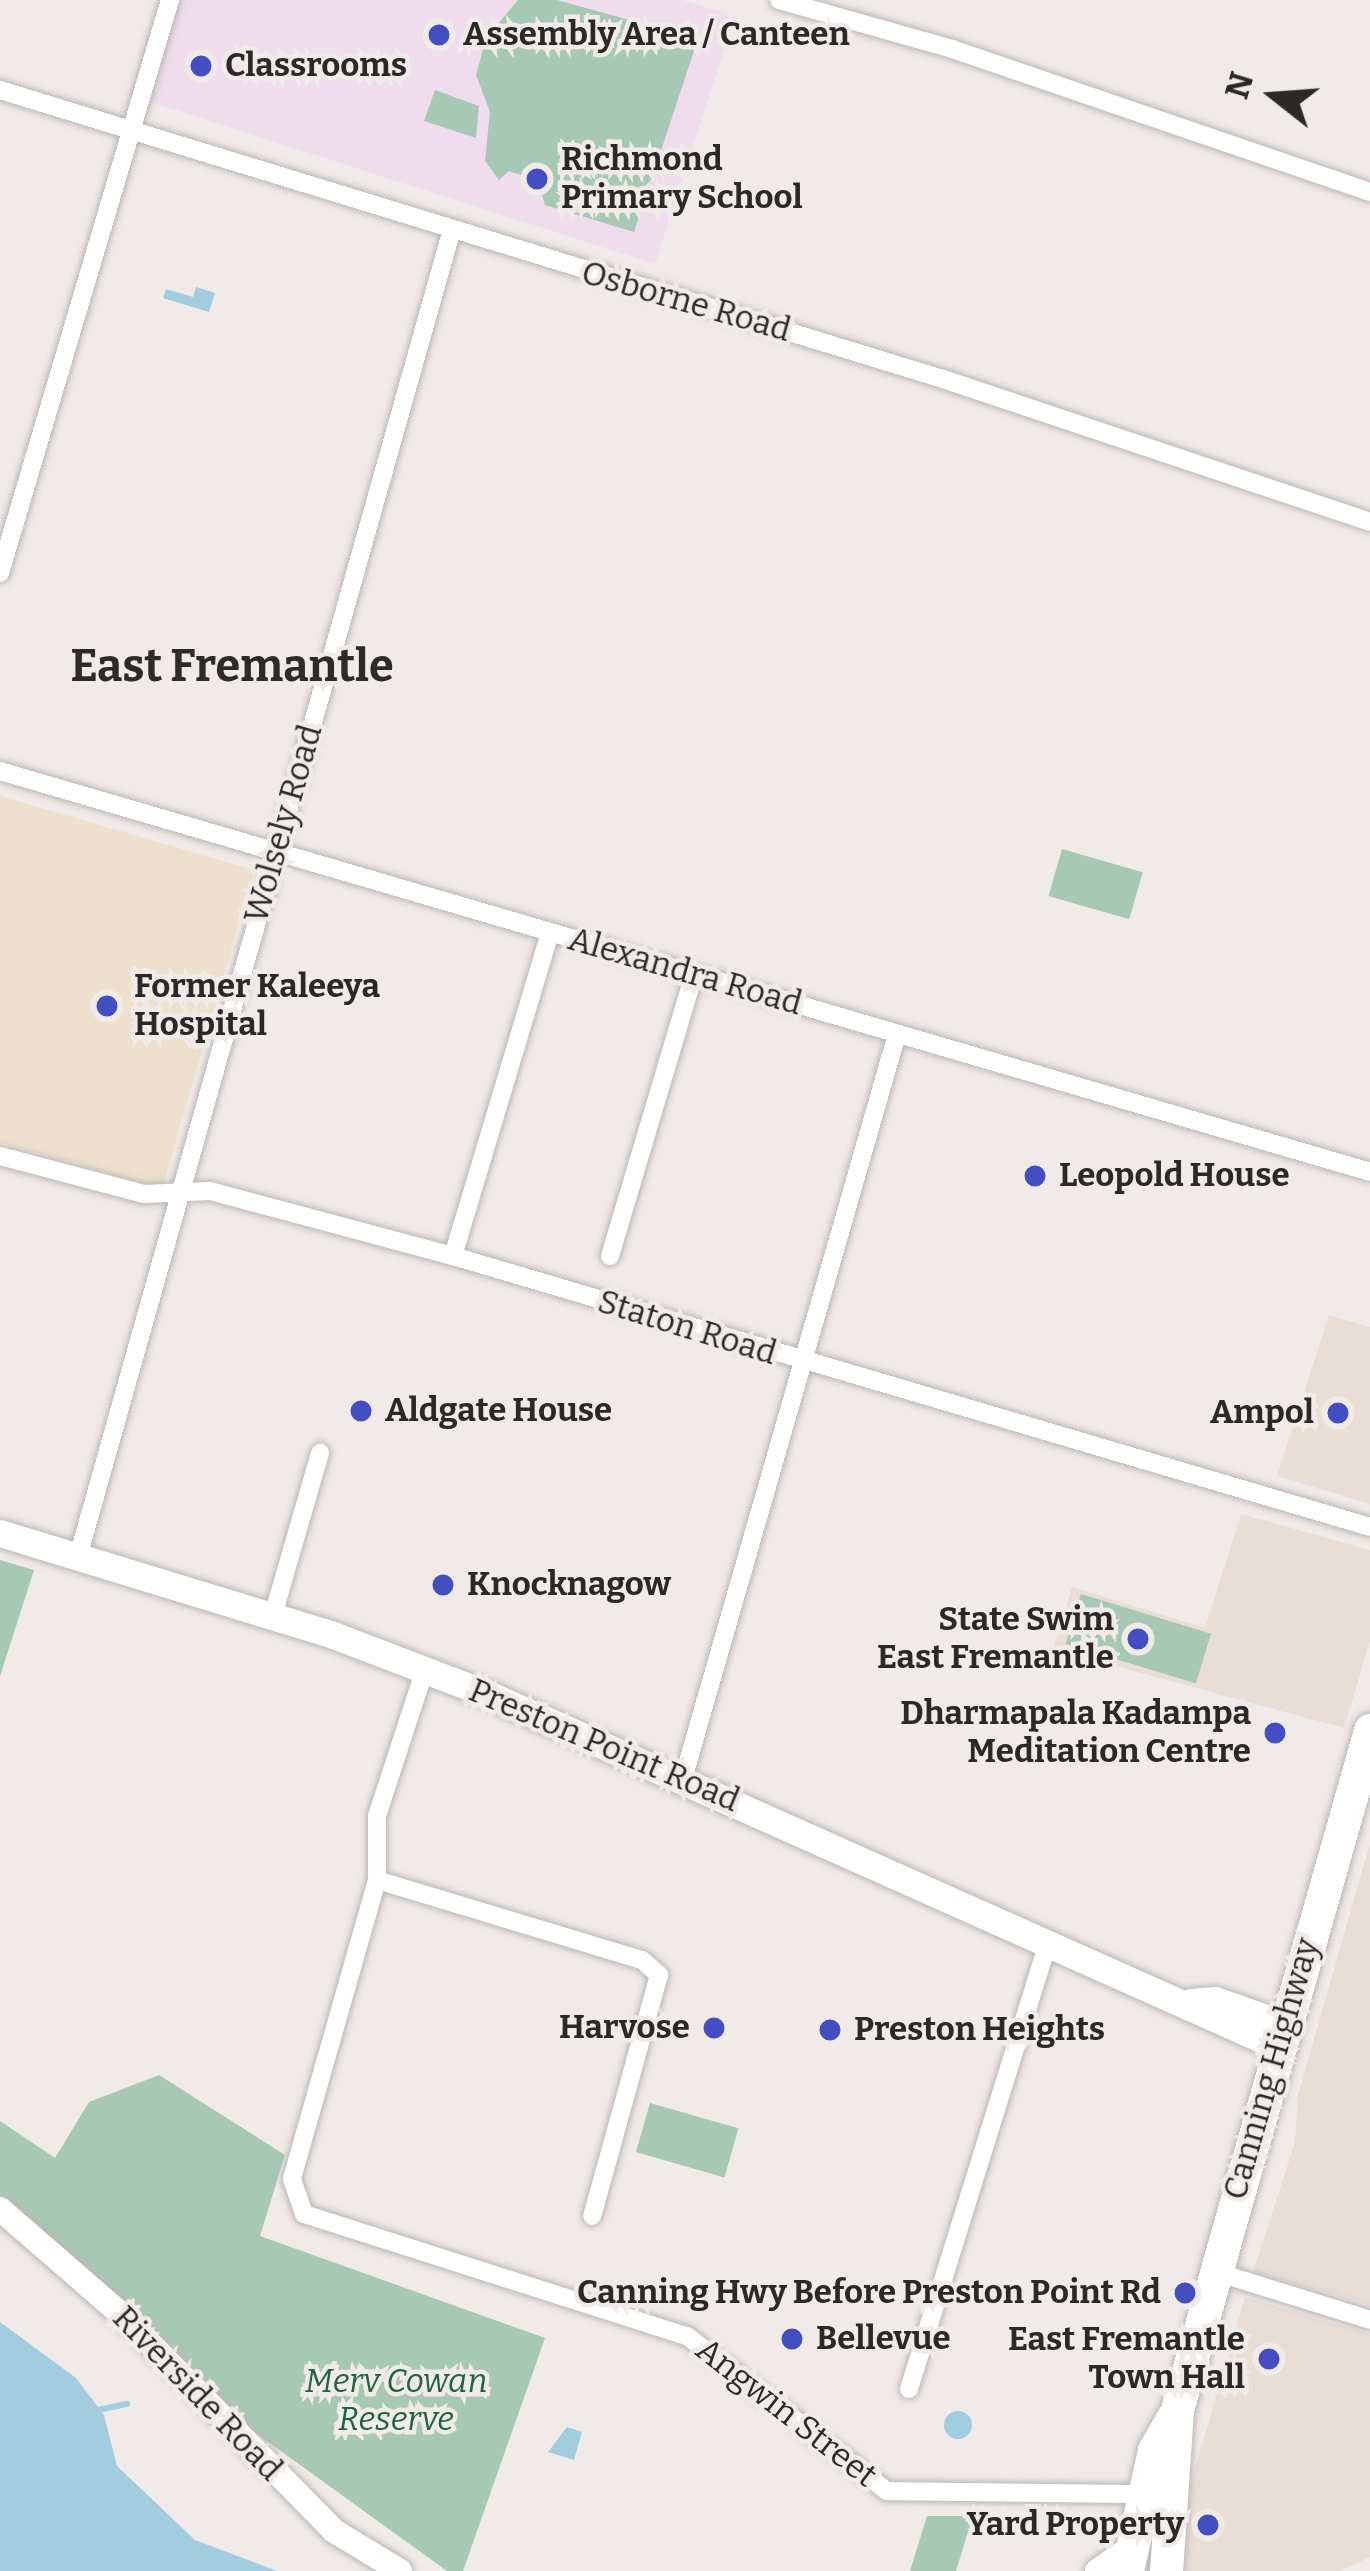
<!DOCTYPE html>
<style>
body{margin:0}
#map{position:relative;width:1370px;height:2571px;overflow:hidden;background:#f0ebe8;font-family:Bitter,serif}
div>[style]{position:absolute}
.built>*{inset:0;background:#e9ded6}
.education>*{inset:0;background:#efdcec}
.medical>*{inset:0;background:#efe0cd}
.green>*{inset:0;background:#a8c8b6;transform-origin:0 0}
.water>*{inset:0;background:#a2cdde}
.round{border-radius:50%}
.stream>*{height:6px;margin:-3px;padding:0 3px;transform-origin:3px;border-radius:3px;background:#a2cdde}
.roads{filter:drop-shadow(0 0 3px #bbb7b4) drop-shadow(0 0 3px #bbb7b4)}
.minor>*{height:18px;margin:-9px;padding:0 9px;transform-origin:9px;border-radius:9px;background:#fff}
.tertiary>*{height:24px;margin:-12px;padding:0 12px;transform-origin:12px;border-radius:12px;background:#fff}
.secondary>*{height:27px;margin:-13.5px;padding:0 13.5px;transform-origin:13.5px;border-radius:13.5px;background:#fff}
.trunk>*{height:33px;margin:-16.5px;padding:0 16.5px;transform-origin:16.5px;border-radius:16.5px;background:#fff}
.dots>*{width:33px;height:33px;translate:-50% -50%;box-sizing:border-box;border:6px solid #f0ebe8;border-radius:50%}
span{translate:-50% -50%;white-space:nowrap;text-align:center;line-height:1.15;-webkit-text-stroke:9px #f0ebe8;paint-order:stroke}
.poi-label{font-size:33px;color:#2a2928;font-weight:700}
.left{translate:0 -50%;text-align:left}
.right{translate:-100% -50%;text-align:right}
.street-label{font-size:33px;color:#2a2928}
.park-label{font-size:33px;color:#206245;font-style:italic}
.district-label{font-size:45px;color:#2e2a28;font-weight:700}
.north{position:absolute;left:1214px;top:36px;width:120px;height:120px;-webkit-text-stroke:9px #f0ebe8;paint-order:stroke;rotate:287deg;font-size:33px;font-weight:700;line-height:48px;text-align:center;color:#2a2928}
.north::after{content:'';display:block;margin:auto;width:42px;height:54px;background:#2a2928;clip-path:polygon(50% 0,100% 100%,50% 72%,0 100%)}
</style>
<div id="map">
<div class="built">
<i style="clip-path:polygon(1329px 1315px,1370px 1327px,1370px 1504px,1277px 1476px)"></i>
<i style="clip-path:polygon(1241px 1514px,1370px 1550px,1370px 1641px,1344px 1728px,1053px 1649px,1072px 1587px,1205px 1628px)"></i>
<i style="clip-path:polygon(1370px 1843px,1370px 2305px,1253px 2272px,1295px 2142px,1298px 2095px)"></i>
<i style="clip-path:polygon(1245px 2297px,1370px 2334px,1370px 2557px,1340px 2571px,1186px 2571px,1190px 2486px)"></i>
</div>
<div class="education">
<i style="clip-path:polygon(160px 0,682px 0,735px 16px,655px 264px,129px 95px)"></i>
</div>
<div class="medical">
<i style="clip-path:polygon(0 796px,254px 870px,162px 1189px,0 1142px)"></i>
</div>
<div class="green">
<i style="clip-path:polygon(518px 0,557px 0,698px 39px,634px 232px,545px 205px,538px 181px,509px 171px,499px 180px,485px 161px,490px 112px,476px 75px,486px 38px)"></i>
<i style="clip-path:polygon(435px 90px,479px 106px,476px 138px,424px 121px)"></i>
<i style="left:1062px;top:849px;width:84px;height:49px;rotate:16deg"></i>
<i style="clip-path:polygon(0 1560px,34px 1570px,0 1676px)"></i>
<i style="left:1081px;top:1594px;width:136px;height:52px;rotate:17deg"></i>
<i style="clip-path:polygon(159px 2075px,285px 2155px,260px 2236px,545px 2338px,463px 2571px,447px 2571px,199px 2392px,0 2210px,0 2121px,55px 2158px,89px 2102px)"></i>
<i style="left:650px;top:2103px;width:92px;height:51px;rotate:16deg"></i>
<i style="clip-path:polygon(927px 2516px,973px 2516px,956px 2571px,910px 2571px)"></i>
</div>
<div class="water">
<i style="clip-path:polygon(196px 287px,215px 293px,209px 312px,163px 298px,166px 289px,193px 297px)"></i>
<i style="clip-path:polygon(0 2322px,76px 2378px,104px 2415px,117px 2466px,195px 2540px,277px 2571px,0 2571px)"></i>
<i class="round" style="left:944px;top:2411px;width:28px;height:28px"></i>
<i style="clip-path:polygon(567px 2427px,582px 2432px,574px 2460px,548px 2452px)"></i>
</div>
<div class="stream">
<i style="left:98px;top:2410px;width:30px;rotate:-12deg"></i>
</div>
<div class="roads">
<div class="minor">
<i style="left:779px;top:0;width:180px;rotate:15.8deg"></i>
<i style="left:952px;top:49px;width:442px;rotate:18.9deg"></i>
<i style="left:0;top:90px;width:986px;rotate:17.04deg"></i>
<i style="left:943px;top:379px;width:450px;rotate:18.5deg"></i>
<i style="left:0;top:573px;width:598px;rotate:-73.48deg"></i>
<i style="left:0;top:771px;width:1427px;rotate:16.31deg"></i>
<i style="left:0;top:1156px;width:149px;rotate:14.8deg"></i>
<i style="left:144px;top:1194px;width:66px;rotate:-2.6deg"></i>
<i style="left:210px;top:1191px;width:252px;rotate:15deg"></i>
<i style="left:453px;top:1256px;width:956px;rotate:16.46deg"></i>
<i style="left:453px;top:1256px;width:338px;rotate:-73.3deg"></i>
<i style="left:610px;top:1256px;width:294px;rotate:-73.4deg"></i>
<i style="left:78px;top:1557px;width:1380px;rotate:-74.27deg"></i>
<i style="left:273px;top:1615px;width:169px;rotate:-73.8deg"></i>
<i style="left:425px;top:1669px;width:155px;rotate:108.1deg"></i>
<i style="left:377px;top:1816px;width:64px;rotate:90deg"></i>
<i style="left:377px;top:1880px;width:311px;rotate:105.9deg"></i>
<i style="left:292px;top:2179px;width:37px;rotate:71deg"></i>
<i style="left:304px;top:2214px;width:402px;rotate:17.7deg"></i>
<i style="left:687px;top:2336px;width:253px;rotate:37.8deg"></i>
<i style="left:887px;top:2491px;width:255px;rotate:0.7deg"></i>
<i style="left:683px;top:1779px;width:775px;rotate:-73.97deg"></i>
<i style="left:377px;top:1880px;width:277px;rotate:16.8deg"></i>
<i style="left:642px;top:1960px;width:23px;rotate:41deg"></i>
<i style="left:659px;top:1975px;width:250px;rotate:105.5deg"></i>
<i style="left:1213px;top:2271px;width:164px;rotate:17.3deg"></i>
<i style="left:909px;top:2389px;width:470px;rotate:-72.7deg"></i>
</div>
<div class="tertiary">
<i style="left:0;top:2209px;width:163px;rotate:41deg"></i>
<i style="left:123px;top:2316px;width:301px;rotate:45.5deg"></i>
<i style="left:334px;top:2531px;width:77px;rotate:31.2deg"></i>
<i style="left:1097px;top:2571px;width:40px;rotate:-34.9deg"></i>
</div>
<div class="secondary">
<i style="left:0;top:1533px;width:348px;rotate:17deg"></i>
<i style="left:333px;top:1635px;width:168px;rotate:20.9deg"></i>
<i style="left:490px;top:1695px;width:862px;rotate:24.04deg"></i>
<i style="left:1191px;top:2002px;width:24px;rotate:-5deg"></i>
<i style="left:1215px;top:2000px;width:72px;rotate:19.4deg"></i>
</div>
<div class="trunk">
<i style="left:1127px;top:2571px;width:124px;rotate:-77.4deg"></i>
<i style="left:1154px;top:2450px;width:38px;rotate:-60deg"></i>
<i style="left:1166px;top:2571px;width:161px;rotate:-86.1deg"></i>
<i style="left:1177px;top:2410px;width:707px;rotate:-74.15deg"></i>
</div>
</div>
<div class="dots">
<i style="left:439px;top:35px;background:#444ec3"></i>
<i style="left:201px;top:66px;background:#444ec3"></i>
<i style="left:537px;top:179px;background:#444ec3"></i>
<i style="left:107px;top:1006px;background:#444ec3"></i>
<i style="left:1035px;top:1176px;background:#444ec3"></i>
<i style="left:361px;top:1411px;background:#444ec3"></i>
<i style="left:1338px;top:1413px;background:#444ec3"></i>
<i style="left:443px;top:1585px;background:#444ec3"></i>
<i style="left:1138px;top:1639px;background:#444ec3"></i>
<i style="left:1275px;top:1733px;background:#444ec3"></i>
<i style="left:714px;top:2028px;background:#444ec3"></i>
<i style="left:830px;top:2030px;background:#444ec3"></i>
<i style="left:1185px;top:2293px;background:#444ec3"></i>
<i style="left:792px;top:2339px;background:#444ec3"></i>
<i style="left:1269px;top:2359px;background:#444ec3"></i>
<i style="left:1208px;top:2525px;background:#444ec3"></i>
</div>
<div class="poi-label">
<span class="left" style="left:463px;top:35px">Assembly Area / Canteen</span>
<span class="left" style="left:225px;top:66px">Classrooms</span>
<span class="left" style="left:561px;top:179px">Richmond<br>Primary School</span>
<span class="left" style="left:134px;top:1006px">Former Kaleeya<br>Hospital</span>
<span class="left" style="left:1059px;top:1176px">Leopold House</span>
<span class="left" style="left:385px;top:1411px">Aldgate House</span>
<span class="right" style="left:1314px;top:1413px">Ampol</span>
<span class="left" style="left:467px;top:1585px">Knocknagow</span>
<span class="right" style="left:1114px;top:1639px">State Swim<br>East Fremantle</span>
<span class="right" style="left:1251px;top:1733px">Dharmapala Kadampa<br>Meditation Centre</span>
<span class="right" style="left:690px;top:2028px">Harvose</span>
<span class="left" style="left:854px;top:2030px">Preston Heights</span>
<span class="right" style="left:1161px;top:2293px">Canning Hwy Before Preston Point Rd</span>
<span class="left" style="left:816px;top:2339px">Bellevue</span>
<span class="right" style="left:1245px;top:2359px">East Fremantle<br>Town Hall</span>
<span class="right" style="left:1184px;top:2525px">Yard Property</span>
</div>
<div class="street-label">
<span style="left:686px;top:302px;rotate:16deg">Osborne Road</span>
<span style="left:284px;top:824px;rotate:-74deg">Wolsely Road</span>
<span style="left:685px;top:972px;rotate:16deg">Alexandra Road</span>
<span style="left:687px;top:1328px;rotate:17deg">Staton Road</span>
<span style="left:604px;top:1746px;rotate:23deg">Preston Point Road</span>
<span style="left:1272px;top:2069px;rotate:-74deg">Canning Highway</span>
<span style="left:197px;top:2394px;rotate:46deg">Riverside Road</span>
<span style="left:786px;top:2413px;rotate:38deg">Angwin Street</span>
</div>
<div class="park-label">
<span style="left:396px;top:2401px">Merv Cowan<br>Reserve</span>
</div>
<div class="district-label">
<span style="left:232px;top:667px">East Fremantle</span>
</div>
<div class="north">N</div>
</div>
